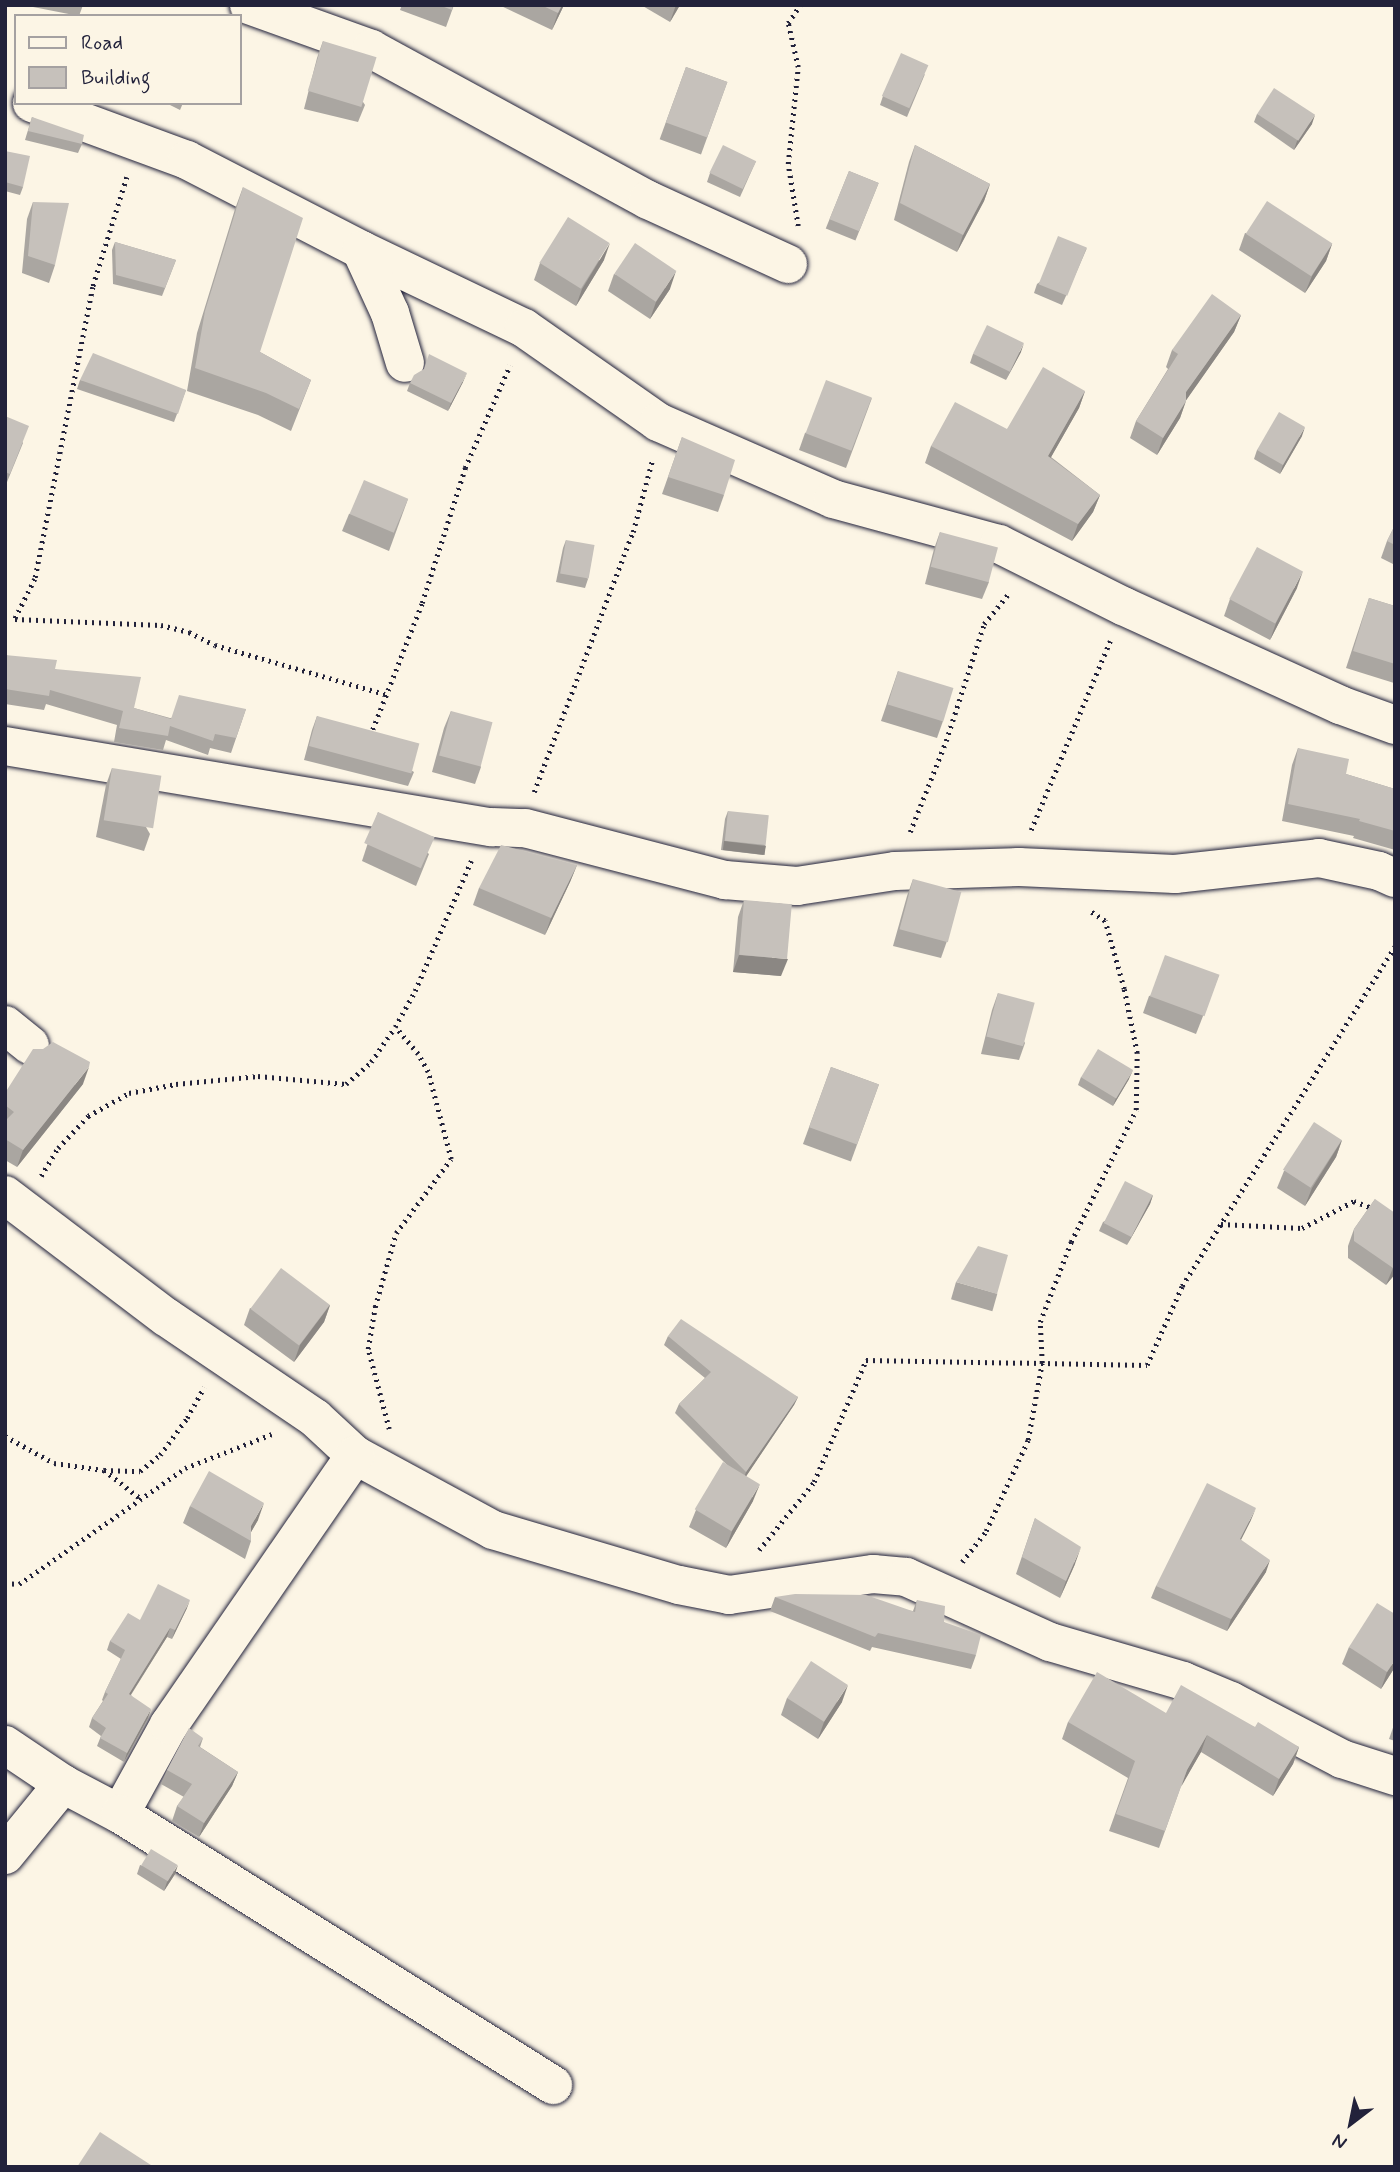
<!DOCTYPE html>
<style>
body{margin:0}
#map{position:relative;width:1400px;height:2172px;overflow:hidden;background:#fcf5e5;font-family:Mynerve,sans-serif}
div>[style]{position:absolute}
.path>*{height:4.5px;margin-top:-2.25px;transform-origin:0;background:repeating-linear-gradient(90deg,#22223b 0 2px,transparent 0 7px)}
.roads{filter:drop-shadow(0 0 2px #22223b) drop-shadow(0 0 2px #22223b)}
.minor>*{height:38px;margin:-19px;padding:0 19px;transform-origin:19px;border-radius:19px;background:#fcf5e5}
.wall>*{inset:0;background:#aaa6a1;transform-origin:0 0}
.shaded-wall>*{inset:0;background:#8b8783;transform-origin:0 0}
.building>*{inset:0;background:#c6c1bb;transform-origin:0 0}
span{translate:-50% -50%;white-space:nowrap;text-align:center;line-height:1.15;-webkit-text-stroke:5px #fcf5e5;paint-order:stroke}
.frame{position:absolute;inset:0;border:7px solid #22223b;pointer-events:none}
.legend{position:absolute;left:14px;top:14px;width:228px;height:91px;box-sizing:border-box;background:#fcf5e5;border:2px solid #a5a1a1;margin:0;padding:9px 12px;list-style:none;font-size:21px;color:#22223b}
.legend li{display:flex;align-items:center;gap:14px;height:35px}
.legend b{width:35px;border:2px solid #a5a1a1}
.north{position:absolute;left:1316px;top:2088px;width:70px;height:70px;-webkit-text-stroke:5px #fcf5e5;paint-order:stroke;rotate:212deg;font-size:19px;font-weight:700;line-height:28px;text-align:center;color:#22223b}
.north::after{content:'';display:block;margin:auto;width:24px;height:32px;background:#22223b;clip-path:polygon(50% 0,100% 100%,50% 72%,0 100%)}
</style>
<div id="map">
<div class="path">
<i style="left:127px;top:177px;width:115px;rotate:107.2deg"></i>
<i style="left:93px;top:287px;width:298px;rotate:101.2deg"></i>
<i style="left:35px;top:579px;width:45px;rotate:116.6deg"></i>
<i style="left:15px;top:619px;width:146px;rotate:2.4deg"></i>
<i style="left:161px;top:625px;width:29px;rotate:14deg"></i>
<i style="left:189px;top:632px;width:29px;rotate:27deg"></i>
<i style="left:215px;top:645px;width:177px;rotate:16.1deg"></i>
<i style="left:798px;top:226px;width:63px;rotate:-99.2deg"></i>
<i style="left:788px;top:164px;width:98px;rotate:-84.1deg"></i>
<i style="left:798px;top:67px;width:45px;rotate:-102.8deg"></i>
<i style="left:788px;top:23px;width:22px;rotate:-56deg"></i>
<i style="left:370px;top:736px;width:143px;rotate:-68.6deg"></i>
<i style="left:422px;top:603px;width:142px;rotate:-72.3deg"></i>
<i style="left:465px;top:468px;width:112px;rotate:-66.4deg"></i>
<i style="left:534px;top:792px;width:278px;rotate:-69.2deg"></i>
<i style="left:633px;top:532px;width:73px;rotate:-75deg"></i>
<i style="left:1031px;top:830px;width:205px;rotate:-67.3deg"></i>
<i style="left:910px;top:832px;width:98px;rotate:-68.4deg"></i>
<i style="left:946px;top:741px;width:123px;rotate:-72deg"></i>
<i style="left:984px;top:624px;width:40px;rotate:-51deg"></i>
<i style="left:41px;top:1176px;width:33px;rotate:-59deg"></i>
<i style="left:58px;top:1148px;width:44px;rotate:-46.8deg"></i>
<i style="left:88px;top:1116px;width:47px;rotate:-29.3deg"></i>
<i style="left:129px;top:1093px;width:48px;rotate:-10.8deg"></i>
<i style="left:176px;top:1084px;width:82px;rotate:-5.6deg"></i>
<i style="left:258px;top:1076px;width:88px;rotate:5.2deg"></i>
<i style="left:346px;top:1084px;width:33px;rotate:-41deg"></i>
<i style="left:371px;top:1062px;width:42px;rotate:-55.6deg"></i>
<i style="left:395px;top:1027px;width:41px;rotate:-60.9deg"></i>
<i style="left:415px;top:991px;width:142px;rotate:-66.7deg"></i>
<i style="left:1221px;top:1224px;width:81px;rotate:2.8deg"></i>
<i style="left:1302px;top:1228px;width:59px;rotate:-27.4deg"></i>
<i style="left:1354px;top:1201px;width:22px;rotate:21deg"></i>
<i style="left:389px;top:1429px;width:83px;rotate:-104.7deg"></i>
<i style="left:368px;top:1349px;width:43px;rotate:-80.5deg"></i>
<i style="left:375px;top:1307px;width:77px;rotate:-74.2deg"></i>
<i style="left:396px;top:1233px;width:92px;rotate:-53.4deg"></i>
<i style="left:451px;top:1159px;width:90px;rotate:-104.8deg"></i>
<i style="left:428px;top:1072px;width:21px;rotate:-119deg"></i>
<i style="left:418px;top:1054px;width:35px;rotate:-130deg"></i>
<i style="left:5px;top:1436px;width:56px;rotate:28.9deg"></i>
<i style="left:54px;top:1463px;width:50px;rotate:8deg"></i>
<i style="left:104px;top:1470px;width:46px;rotate:37.9deg"></i>
<i style="left:104px;top:1470px;width:36px;rotate:2deg"></i>
<i style="left:140px;top:1471px;width:26px;rotate:-39deg"></i>
<i style="left:160px;top:1455px;width:46px;rotate:-53.9deg"></i>
<i style="left:187px;top:1418px;width:35px;rotate:-61deg"></i>
<i style="left:759px;top:1550px;width:87px;rotate:-51deg"></i>
<i style="left:814px;top:1482px;width:133px;rotate:-66.9deg"></i>
<i style="left:866px;top:1360px;width:281px;rotate:1deg"></i>
<i style="left:1147px;top:1365px;width:86px;rotate:-66.1deg"></i>
<i style="left:1182px;top:1286px;width:401px;rotate:-57.9deg"></i>
<i style="left:962px;top:1562px;width:39px;rotate:-52deg"></i>
<i style="left:986px;top:1531px;width:100px;rotate:-65.2deg"></i>
<i style="left:1028px;top:1440px;width:78px;rotate:-79.7deg"></i>
<i style="left:1042px;top:1363px;width:41px;rotate:-92.8deg"></i>
<i style="left:1040px;top:1322px;width:86px;rotate:-68.8deg"></i>
<i style="left:1071px;top:1242px;width:147px;rotate:-63.8deg"></i>
<i style="left:1136px;top:1110px;width:57px;rotate:-89deg"></i>
<i style="left:1137px;top:1053px;width:65px;rotate:-101.5deg"></i>
<i style="left:1124px;top:989px;width:71px;rotate:-105.6deg"></i>
<i style="left:1105px;top:921px;width:20px;rotate:-147deg"></i>
<i style="left:5px;top:1583px;width:14px;rotate:4deg"></i>
<i style="left:19px;top:1584px;width:203px;rotate:-34.9deg"></i>
<i style="left:185px;top:1468px;width:93px;rotate:-21.3deg"></i>
</div>
<div class="roads">
<div class="minor">
<i style="left:249px;top:5px;width:130px;rotate:19.8deg"></i>
<i style="left:371px;top:49px;width:315px;rotate:28.6deg"></i>
<i style="left:648px;top:200px;width:154px;rotate:24.6deg"></i>
<i style="left:32px;top:103px;width:165px;rotate:20.2deg"></i>
<i style="left:187px;top:160px;width:196px;rotate:27.3deg"></i>
<i style="left:361px;top:250px;width:181px;rotate:25.6deg"></i>
<i style="left:524px;top:328px;width:164px;rotate:35deg"></i>
<i style="left:658px;top:422px;width:191px;rotate:23.7deg"></i>
<i style="left:833px;top:499px;width:172px;rotate:15.2deg"></i>
<i style="left:999px;top:544px;width:139px;rotate:26.6deg"></i>
<i style="left:1123px;top:606px;width:239px;rotate:24.5deg"></i>
<i style="left:1340px;top:705px;width:59px;rotate:20deg"></i>
<i style="left:361px;top:250px;width:69px;rotate:65.3deg"></i>
<i style="left:390px;top:313px;width:52px;rotate:73.3deg"></i>
<i style="left:5px;top:746px;width:493px;rotate:9.5deg"></i>
<i style="left:491px;top:827px;width:34px;rotate:2deg"></i>
<i style="left:525px;top:828px;width:207px;rotate:14.6deg"></i>
<i style="left:725px;top:880px;width:72px;rotate:4.8deg"></i>
<i style="left:797px;top:886px;width:99px;rotate:-8.7deg"></i>
<i style="left:895px;top:871px;width:124px;rotate:-1.8deg"></i>
<i style="left:1019px;top:867px;width:156px;rotate:2.6deg"></i>
<i style="left:1175px;top:874px;width:145px;rotate:-6.3deg"></i>
<i style="left:1319px;top:858px;width:61px;rotate:12.2deg"></i>
<i style="left:1379px;top:871px;width:17px;rotate:24deg"></i>
<i style="left:5px;top:1025px;width:32px;rotate:39deg"></i>
<i style="left:5px;top:1195px;width:202px;rotate:37.2deg"></i>
<i style="left:166px;top:1317px;width:180px;rotate:34.1deg"></i>
<i style="left:315px;top:1418px;width:54px;rotate:42.8deg"></i>
<i style="left:355px;top:1455px;width:157px;rotate:28.5deg"></i>
<i style="left:493px;top:1530px;width:194px;rotate:16.5deg"></i>
<i style="left:679px;top:1585px;width:51px;rotate:11.3deg"></i>
<i style="left:729px;top:1595px;width:146px;rotate:-8.3deg"></i>
<i style="left:873px;top:1574px;width:33px;rotate:5deg"></i>
<i style="left:906px;top:1577px;width:158px;rotate:24.3deg"></i>
<i style="left:1050px;top:1642px;width:139px;rotate:16.3deg"></i>
<i style="left:1183px;top:1681px;width:52px;rotate:22.6deg"></i>
<i style="left:1231px;top:1701px;width:125px;rotate:27.6deg"></i>
<i style="left:1342px;top:1759px;width:56px;rotate:17.8deg"></i>
<i style="left:5px;top:1745px;width:70px;rotate:33.9deg"></i>
<i style="left:63px;top:1784px;width:64px;rotate:27.8deg"></i>
<i style="left:120px;top:1814px;width:102px;rotate:-61.2deg"></i>
<i style="left:169px;top:1725px;width:328px;rotate:-55.4deg"></i>
<i style="left:120px;top:1814px;width:511px;rotate:32.04deg"></i>
<i style="left:5px;top:1855px;width:92px;rotate:-50.8deg"></i>
</div>
</div>
<div class="wall">
<i style="clip-path:polygon(33px 5px,83px 5px,79px 16px,33px 7px)"></i>
<i style="clip-path:polygon(402px 5px,454px 5px,446px 27px,400px 10px)"></i>
<i style="clip-path:polygon(499px 5px,564px 5px,552px 30px)"></i>
<i style="clip-path:polygon(641px 5px,680px 5px,670px 22px)"></i>
<i style="clip-path:polygon(323px 41px,365px 105px,358px 122px,304px 109px,317px 58px)"></i>
<i style="left:686px;top:67px;width:44px;height:77px;rotate:20deg"></i>
<i style="clip-path:polygon(925px 74px,907px 117px,880px 105px,883px 96px)"></i>
<i style="clip-path:polygon(166px 103px,183px 103px,180px 110px)"></i>
<i style="clip-path:polygon(1257px 114px,1312px 124px,1294px 150px,1254px 122px)"></i>
<i style="clip-path:polygon(32px 117px,82px 144px,78px 153px,25px 140px)"></i>
<i style="clip-path:polygon(915px 145px,990px 184px,984px 201px,957px 252px,894px 220px,909px 162px)"></i>
<i style="clip-path:polygon(5px 151px,23px 187px,20px 195px,5px 191px)"></i>
<i style="clip-path:polygon(756px 161px,740px 197px,707px 182px,710px 173px)"></i>
<i style="left:849px;top:171px;width:32px;height:62px;rotate:22deg"></i>
<i style="clip-path:polygon(243px 187px,260px 352px,311px 380px,291px 431px,258px 415px,187px 391px,197px 333px,235px 209px)"></i>
<i style="clip-path:polygon(33px 202px,55px 265px,49px 283px,22px 273px,27px 219px)"></i>
<i style="clip-path:polygon(1245px 233px,1332px 244px,1326px 261px,1305px 293px,1239px 250px)"></i>
<i style="clip-path:polygon(115px 242px,176px 260px,162px 296px,113px 284px,112px 250px)"></i>
<i style="clip-path:polygon(1087px 248px,1062px 305px,1034px 293px,1037px 284px)"></i>
<i style="clip-path:polygon(604px 260px,576px 306px,534px 280px,540px 263px)"></i>
<i style="clip-path:polygon(614px 274px,670px 289px,650px 319px,608px 291px)"></i>
<i style="clip-path:polygon(1241px 315px,1234px 332px,1186px 400px,1180px 418px,1157px 455px,1130px 438px,1136px 421px,1168px 369px,1166px 367px,1172px 350px)"></i>
<i style="clip-path:polygon(1021px 352px,1006px 380px,970px 363px,973px 354px)"></i>
<i style="clip-path:polygon(80px 380px,186px 390px,174px 422px,77px 389px)"></i>
<i style="clip-path:polygon(463px 382px,448px 411px,407px 391px,410px 383px)"></i>
<i style="clip-path:polygon(1085px 391px,1079px 408px,1051px 457px,1100px 495px,1093px 512px,1072px 541px,925px 463px,931px 446px,1007px 429px)"></i>
<i style="clip-path:polygon(872px 398px,846px 468px,799px 450px,805px 433px)"></i>
<i style="clip-path:polygon(5px 416px,23px 443px,5px 487px)"></i>
<i style="clip-path:polygon(1302px 436px,1280px 474px,1254px 459px,1257px 450px)"></i>
<i style="clip-path:polygon(682px 437px,724px 495px,718px 512px,662px 494px)"></i>
<i style="clip-path:polygon(408px 499px,389px 551px,342px 531px,349px 514px)"></i>
<i style="clip-path:polygon(1395px 525px,1395px 565px,1381px 558px,1387px 541px)"></i>
<i style="clip-path:polygon(940px 532px,989px 582px,982px 599px,925px 584px,934px 549px)"></i>
<i style="clip-path:polygon(566px 540px,588px 579px,585px 588px,556px 582px,563px 548px)"></i>
<i style="clip-path:polygon(1297px 588px,1270px 640px,1224px 616px,1230px 599px)"></i>
<i style="clip-path:polygon(1369px 598px,1395px 606px,1394px 683px,1346px 668px)"></i>
<i style="clip-path:polygon(5px 655px,55px 669px,134px 708px,170px 718px,246px 709px,231px 753px,210px 748px,208px 755px,166px 740px,163px 750px,114px 742px,117px 725px,46px 704px,44px 710px,5px 704px)"></i>
<i style="clip-path:polygon(898px 671px,943px 721px,937px 738px,881px 721px)"></i>
<i style="clip-path:polygon(451px 711px,481px 767px,475px 784px,432px 772px,444px 728px)"></i>
<i style="clip-path:polygon(317px 716px,414px 772px,408px 786px,304px 760px,312px 730px)"></i>
<i style="clip-path:polygon(1298px 748px,1346px 774px,1395px 789px,1395px 850px,1353px 838px,1354px 836px,1282px 821px,1292px 765px)"></i>
<i style="clip-path:polygon(112px 768px,150px 834px,144px 851px,96px 837px,106px 785px)"></i>
<i style="clip-path:polygon(728px 811px,766px 846px,763px 855px,721px 850px,725px 819px)"></i>
<i style="clip-path:polygon(378px 812px,429px 854px,416px 886px,362px 861px)"></i>
<i style="clip-path:polygon(577px 865px,570px 882px,545px 935px,473px 905px,479px 888px)"></i>
<i style="clip-path:polygon(913px 879px,947px 941px,941px 958px,893px 946px,907px 896px)"></i>
<i style="clip-path:polygon(744px 900px,781px 976px,733px 972px,738px 917px)"></i>
<i style="clip-path:polygon(1219px 975px,1196px 1034px,1143px 1013px,1149px 996px)"></i>
<i style="clip-path:polygon(998px 993px,1025px 1043px,1019px 1060px,981px 1054px,992px 1010px)"></i>
<i style="left:831px;top:1067px;width:51px;height:82px;rotate:20deg"></i>
<i style="clip-path:polygon(1081px 1077px,1129px 1079px,1113px 1106px,1078px 1085px)"></i>
<i style="clip-path:polygon(83px 1084px,17px 1167px,5px 1160px,5px 1093px)"></i>
<i style="clip-path:polygon(1342px 1140px,1336px 1157px,1305px 1206px,1277px 1188px,1284px 1171px)"></i>
<i style="clip-path:polygon(1153px 1195px,1150px 1204px,1127px 1245px,1099px 1231px,1103px 1222px)"></i>
<i style="clip-path:polygon(1375px 1199px,1395px 1274px,1386px 1285px,1348px 1258px,1348px 1246px,1354px 1229px)"></i>
<i style="left:956px;top:1282px;width:43px;height:18px;rotate:16deg"></i>
<i style="clip-path:polygon(330px 1305px,324px 1322px,294px 1362px,244px 1325px,250px 1308px)"></i>
<i style="clip-path:polygon(668px 1336px,798px 1397px,794px 1405px,746px 1476px,753px 1501px,726px 1548px,689px 1527px,696px 1510px,727px 1465px,675px 1413px,679px 1404px,705px 1378px,664px 1345px)"></i>
<i style="clip-path:polygon(190px 1506px,258px 1520px,251px 1532px,251px 1541px,245px 1559px,183px 1523px)"></i>
<i style="clip-path:polygon(1035px 1518px,1075px 1564px,1060px 1598px,1016px 1574px)"></i>
<i style="clip-path:polygon(1251px 1520px,1241px 1540px,1266px 1572px,1227px 1631px,1151px 1598px,1156px 1586px)"></i>
<i style="clip-path:polygon(775px 1597px,913px 1611px,917px 1600px,944px 1622px,976px 1655px,971px 1669px,872px 1647px,870px 1651px,770px 1611px)"></i>
<i style="clip-path:polygon(187px 1608px,172px 1639px,167px 1637px,131px 1695px,148px 1718px,124px 1762px,97px 1746px,101px 1736px,89px 1727px,92px 1718px,103px 1701px,102px 1700px,105px 1692px,121px 1659px,107px 1650px,110px 1641px,140px 1620px)"></i>
<i style="clip-path:polygon(1349px 1647px,1395px 1667px,1381px 1689px,1342px 1664px)"></i>
<i style="clip-path:polygon(787px 1698px,842px 1702px,818px 1739px,781px 1715px)"></i>
<i style="clip-path:polygon(1166px 1713px,1255px 1727px,1299px 1747px,1293px 1764px,1273px 1796px,1201px 1752px,1181px 1786px,1159px 1848px,1109px 1831px,1128px 1778px,1062px 1739px,1068px 1722px)"></i>
<i style="clip-path:polygon(1395px 1722px,1395px 1741px,1389px 1739px)"></i>
<i style="clip-path:polygon(203px 1738px,200px 1747px,238px 1772px,232px 1786px,199px 1837px,172px 1821px,177px 1806px,184px 1797px,161px 1784px,167px 1770px)"></i>
<i style="clip-path:polygon(140px 1865px,175px 1874px,164px 1891px,137px 1874px)"></i>
</div>
<div class="shaded-wall">
<i style="clip-path:polygon(562px 5px,564px 5px,552px 30px,558px 13px)"></i>
<i style="clip-path:polygon(676px 5px,680px 5px,670px 22px)"></i>
<i style="clip-path:polygon(1315px 115px,1312px 124px,1294px 150px,1297px 141px)"></i>
<i style="clip-path:polygon(990px 184px,984px 201px,957px 252px,963px 235px)"></i>
<i style="clip-path:polygon(610px 243px,604px 260px,576px 306px,582px 289px)"></i>
<i style="clip-path:polygon(1332px 244px,1326px 261px,1305px 293px,1312px 276px)"></i>
<i style="clip-path:polygon(676px 271px,670px 289px,650px 319px,656px 302px)"></i>
<i style="clip-path:polygon(1241px 315px,1234px 332px,1180px 409px,1186px 392px)"></i>
<i style="clip-path:polygon(1024px 343px,1021px 352px,1006px 380px,1010px 372px)"></i>
<i style="clip-path:polygon(467px 373px,463px 382px,448px 411px,451px 403px)"></i>
<i style="clip-path:polygon(1085px 391px,1079px 408px,1042px 473px,1048px 456px)"></i>
<i style="clip-path:polygon(1186px 401px,1180px 418px,1157px 455px,1163px 438px)"></i>
<i style="clip-path:polygon(1305px 427px,1302px 436px,1280px 474px,1283px 465px)"></i>
<i style="clip-path:polygon(1100px 495px,1093px 512px,1072px 541px,1078px 524px)"></i>
<i style="clip-path:polygon(1303px 571px,1297px 588px,1270px 640px,1276px 623px)"></i>
<i style="left:724px;top:841px;width:42px;height:9px;rotate:7deg"></i>
<i style="clip-path:polygon(577px 865px,570px 882px,545px 935px,551px 918px)"></i>
<i style="clip-path:polygon(739px 955px,788px 959px,781px 976px,733px 972px)"></i>
<i style="clip-path:polygon(89px 1067px,83px 1084px,17px 1167px,23px 1150px)"></i>
<i style="clip-path:polygon(1133px 1070px,1129px 1079px,1113px 1106px,1116px 1098px)"></i>
<i style="clip-path:polygon(1342px 1140px,1336px 1157px,1305px 1206px,1312px 1188px)"></i>
<i style="clip-path:polygon(1153px 1195px,1150px 1204px,1127px 1245px,1131px 1237px)"></i>
<i style="clip-path:polygon(1395px 1266px,1395px 1274px,1386px 1285px,1393px 1268px)"></i>
<i style="clip-path:polygon(330px 1305px,324px 1322px,294px 1362px,300px 1345px)"></i>
<i style="clip-path:polygon(798px 1397px,794px 1405px,743px 1481px,746px 1472px)"></i>
<i style="clip-path:polygon(760px 1484px,753px 1501px,726px 1548px,732px 1531px)"></i>
<i style="clip-path:polygon(264px 1503px,258px 1520px,247px 1539px,251px 1526px)"></i>
<i style="clip-path:polygon(1256px 1508px,1251px 1520px,1235px 1551px,1240px 1539px)"></i>
<i style="clip-path:polygon(1081px 1547px,1075px 1564px,1060px 1598px,1066px 1581px)"></i>
<i style="clip-path:polygon(1270px 1560px,1266px 1572px,1227px 1631px,1231px 1619px)"></i>
<i style="clip-path:polygon(190px 1600px,187px 1608px,172px 1639px,175px 1630px)"></i>
<i style="clip-path:polygon(170px 1628px,167px 1637px,126px 1702px,129px 1694px)"></i>
<i style="clip-path:polygon(1395px 1660px,1395px 1667px,1381px 1689px,1387px 1672px)"></i>
<i style="clip-path:polygon(848px 1685px,842px 1702px,818px 1739px,824px 1722px)"></i>
<i style="clip-path:polygon(151px 1709px,148px 1718px,124px 1762px,127px 1753px)"></i>
<i style="clip-path:polygon(1207px 1735px,1201px 1752px,1181px 1787px,1187px 1770px)"></i>
<i style="clip-path:polygon(1299px 1747px,1293px 1764px,1273px 1796px,1279px 1779px)"></i>
<i style="clip-path:polygon(238px 1772px,232px 1786px,199px 1837px,204px 1823px)"></i>
<i style="clip-path:polygon(178px 1865px,175px 1874px,164px 1891px,167px 1882px)"></i>
</div>
<div class="building">
<i style="clip-path:polygon(439px 5px,453px 5px,452px 10px)"></i>
<i style="clip-path:polygon(541px 5px,562px 5px,558px 13px)"></i>
<i style="left:323px;top:41px;width:56px;height:52px;rotate:17deg"></i>
<i style="left:901px;top:53px;width:30px;height:47px;rotate:24deg"></i>
<i style="left:686px;top:67px;width:44px;height:59px;rotate:20deg"></i>
<i style="left:1274px;top:88px;width:49px;height:31px;rotate:33deg"></i>
<i style="clip-path:polygon(32px 117px,84px 135px,82px 144px,28px 131px)"></i>
<i style="left:723px;top:145px;width:37px;height:31px;rotate:26deg"></i>
<i style="clip-path:polygon(915px 145px,990px 184px,963px 235px,900px 203px)"></i>
<i style="clip-path:polygon(5px 151px,30px 156px,23px 187px,5px 182px)"></i>
<i style="left:849px;top:171px;width:32px;height:52px;rotate:22deg"></i>
<i style="clip-path:polygon(243px 187px,303px 218px,260px 352px,311px 380px,299px 409px,266px 393px,195px 368px,205px 311px)"></i>
<i style="left:1267px;top:201px;width:78px;height:39px;rotate:33deg"></i>
<i style="clip-path:polygon(33px 202px,69px 203px,55px 265px,28px 256px)"></i>
<i style="left:568px;top:217px;width:49px;height:54px;rotate:32deg"></i>
<i style="left:1058px;top:236px;width:31px;height:52px;rotate:22deg"></i>
<i style="clip-path:polygon(115px 242px,176px 260px,165px 288px,116px 275px)"></i>
<i style="left:635px;top:243px;width:50px;height:37px;rotate:34deg"></i>
<i style="clip-path:polygon(1212px 294px,1241px 315px,1186px 392px,1186px 401px,1163px 438px,1136px 421px,1178px 354px,1172px 350px)"></i>
<i style="left:987px;top:325px;width:41px;height:32px;rotate:26deg"></i>
<i style="clip-path:polygon(93px 353px,186px 390px,178px 414px,80px 380px)"></i>
<i style="clip-path:polygon(429px 354px,467px 373px,451px 403px,410px 383px,414px 375px,424px 369px)"></i>
<i style="clip-path:polygon(1043px 367px,1085px 391px,1048px 456px,1100px 495px,1078px 524px,931px 446px,955px 402px,1007px 429px)"></i>
<i style="left:826px;top:380px;width:49px;height:57px;rotate:21deg"></i>
<i style="left:1279px;top:412px;width:30px;height:44px;rotate:30deg"></i>
<i style="clip-path:polygon(5px 416px,29px 426px,10px 474px,5px 472px)"></i>
<i style="clip-path:polygon(682px 437px,735px 460px,724px 495px,668px 477px)"></i>
<i style="left:364px;top:480px;width:48px;height:37px;rotate:23deg"></i>
<i style="clip-path:polygon(1395px 525px,1395px 545px,1387px 541px)"></i>
<i style="left:940px;top:532px;width:60px;height:36px;rotate:15deg"></i>
<i style="left:566px;top:540px;width:29px;height:34px;rotate:10deg"></i>
<i style="left:1257px;top:547px;width:52px;height:59px;rotate:28deg"></i>
<i style="clip-path:polygon(1369px 598px,1395px 606px,1395px 664px,1353px 651px)"></i>
<i style="clip-path:polygon(5px 655px,57px 660px,55px 669px,141px 677px,134px 708px,171px 719px,179px 695px,246px 709px,236px 738px,215px 734px,213px 741px,170px 726px,168px 736px,119px 728px,123px 711px,50px 690px,49px 696px,5px 689px)"></i>
<i style="left:898px;top:671px;width:58px;height:35px;rotate:17deg"></i>
<i style="left:451px;top:711px;width:43px;height:46px;rotate:15deg"></i>
<i style="left:317px;top:716px;width:106px;height:31px;rotate:15deg"></i>
<i style="clip-path:polygon(1298px 748px,1349px 759px,1346px 774px,1395px 789px,1395px 831px,1359px 821px,1360px 819px,1288px 804px)"></i>
<i style="left:112px;top:768px;width:50px;height:53px;rotate:9deg"></i>
<i style="left:728px;top:811px;width:41px;height:30px;rotate:6deg"></i>
<i style="left:378px;top:812px;width:62px;height:34px;rotate:24deg"></i>
<i style="clip-path:polygon(501px 845px,577px 865px,551px 918px,479px 888px)"></i>
<i style="left:913px;top:879px;width:50px;height:52px;rotate:15deg"></i>
<i style="left:744px;top:900px;width:48px;height:55px;rotate:5deg"></i>
<i style="left:1165px;top:955px;width:58px;height:44px;rotate:20deg"></i>
<i style="left:998px;top:993px;width:38px;height:45px;rotate:15deg"></i>
<i style="clip-path:polygon(53px 1042px,90px 1062px,89px 1067px,23px 1150px,5px 1139px,5px 1121px,14px 1112px,5px 1105px,5px 1093px,33px 1049px,43px 1049px)"></i>
<i style="left:1098px;top:1049px;width:41px;height:33px;rotate:31deg"></i>
<i style="left:831px;top:1067px;width:51px;height:64px;rotate:20deg"></i>
<i style="left:1314px;top:1122px;width:33px;height:57px;rotate:33deg"></i>
<i style="left:1125px;top:1181px;width:31px;height:47px;rotate:27deg"></i>
<i style="clip-path:polygon(1375px 1199px,1395px 1213px,1395px 1266px,1393px 1268px,1354px 1241px,1354px 1229px)"></i>
<i style="clip-path:polygon(978px 1246px,1008px 1255px,997px 1294px,956px 1282px)"></i>
<i style="left:281px;top:1268px;width:61px;height:51px;rotate:37deg"></i>
<i style="clip-path:polygon(681px 1319px,798px 1397px,746px 1472px,679px 1404px,711px 1372px,668px 1336px)"></i>
<i style="left:723px;top:1462px;width:43px;height:55px;rotate:31deg"></i>
<i style="clip-path:polygon(209px 1471px,264px 1503px,251px 1526px,251px 1541px,190px 1506px)"></i>
<i style="clip-path:polygon(1207px 1483px,1256px 1508px,1240px 1539px,1270px 1560px,1231px 1619px,1156px 1586px)"></i>
<i style="clip-path:polygon(1035px 1518px,1081px 1547px,1066px 1581px,1022px 1557px)"></i>
<i style="clip-path:polygon(158px 1584px,190px 1600px,175px 1630px,170px 1628px,129px 1694px,151px 1709px,127px 1753px,100px 1738px,106px 1728px,92px 1718px,108px 1694px,105px 1692px,125px 1650px,110px 1641px,128px 1613px,140px 1620px)"></i>
<i style="clip-path:polygon(795px 1594px,866px 1595px,915px 1612px,917px 1600px,945px 1606px,944px 1622px,981px 1635px,976px 1655px,878px 1633px,875px 1637px,775px 1597px)"></i>
<i style="clip-path:polygon(1377px 1603px,1395px 1614px,1395px 1660px,1387px 1672px,1349px 1647px)"></i>
<i style="left:811px;top:1661px;width:44px;height:44px;rotate:33deg"></i>
<i style="clip-path:polygon(1097px 1672px,1166px 1713px,1181px 1685px,1255px 1727px,1258px 1722px,1299px 1747px,1279px 1779px,1207px 1735px,1187px 1770px,1165px 1831px,1116px 1814px,1135px 1761px,1068px 1722px)"></i>
<i style="clip-path:polygon(189px 1728px,203px 1738px,198px 1746px,238px 1772px,204px 1823px,177px 1806px,192px 1784px,167px 1770px)"></i>
<i style="left:151px;top:1849px;width:31px;height:19px;rotate:31deg"></i>
<i style="clip-path:polygon(100px 2132px,154px 2167px,77px 2167px)"></i>
</div>
<div class="frame"></div>
<ul class="legend">
<li><b style="height:9px;background:#fcf5e5"></b>Road</li>
<li><b style="height:19px;background:#c6c1bb"></b>Building</li>
</ul>
<div class="north">N</div>
</div>
